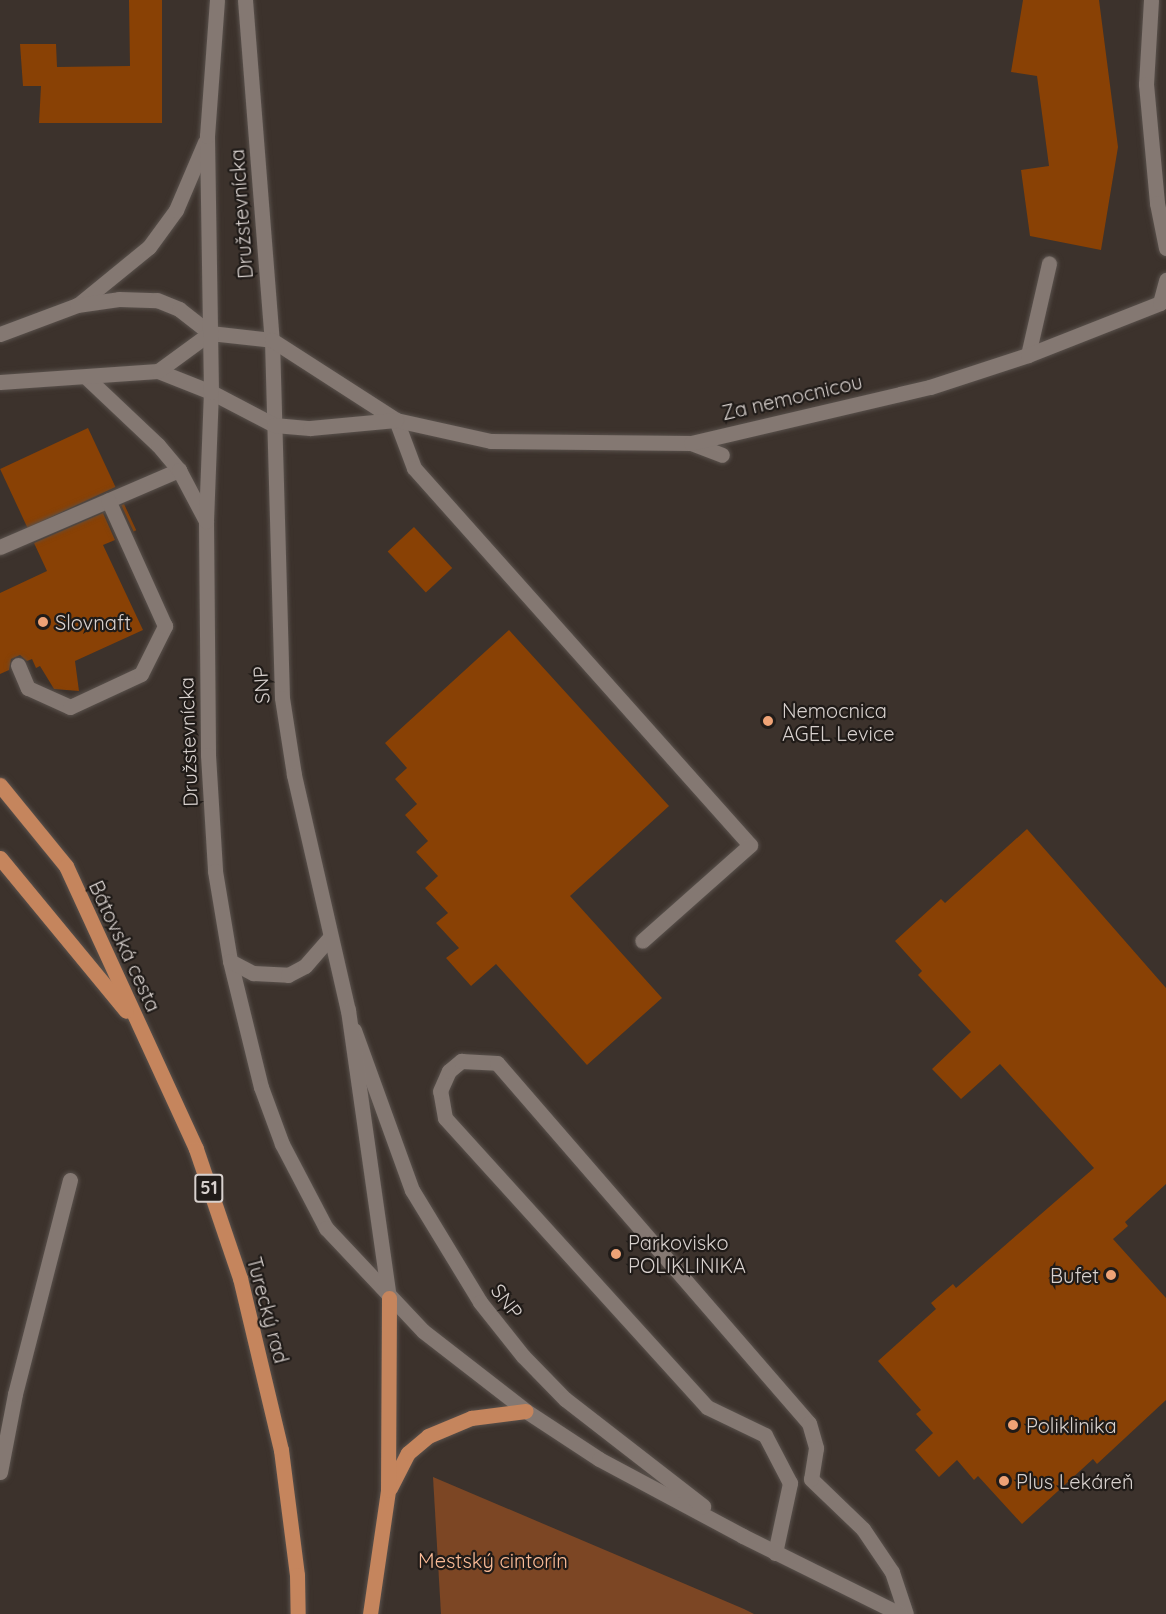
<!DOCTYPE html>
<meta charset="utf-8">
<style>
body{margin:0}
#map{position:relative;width:1166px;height:1614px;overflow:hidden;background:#3c322c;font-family:Quicksand,sans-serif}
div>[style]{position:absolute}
.green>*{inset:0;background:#7c4624}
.building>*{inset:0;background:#894105;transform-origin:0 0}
.roads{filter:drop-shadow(0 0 2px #59514c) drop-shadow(0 0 2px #59514c)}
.lane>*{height:15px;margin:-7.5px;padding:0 7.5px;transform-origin:7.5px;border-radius:7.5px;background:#847872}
.street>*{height:15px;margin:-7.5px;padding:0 7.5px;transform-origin:7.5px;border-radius:7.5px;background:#847872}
.secondary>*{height:15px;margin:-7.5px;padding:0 7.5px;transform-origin:7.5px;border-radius:7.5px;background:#847872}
.primary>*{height:15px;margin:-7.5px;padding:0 7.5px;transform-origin:7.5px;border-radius:7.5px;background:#c5855d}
.dots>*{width:16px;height:16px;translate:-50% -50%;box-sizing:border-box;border:3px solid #201b18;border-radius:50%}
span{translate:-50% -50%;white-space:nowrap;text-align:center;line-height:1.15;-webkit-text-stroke:4.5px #201b18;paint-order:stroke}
.shield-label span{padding:2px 4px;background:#201b18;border:2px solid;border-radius:4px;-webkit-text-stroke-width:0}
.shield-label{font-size:18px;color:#d8d1ce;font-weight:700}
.street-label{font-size:20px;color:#d8d1ce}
.poi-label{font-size:20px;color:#d8d1ce}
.left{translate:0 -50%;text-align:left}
.right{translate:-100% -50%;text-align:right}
.park-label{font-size:20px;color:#fabb97}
</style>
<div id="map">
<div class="green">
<i style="clip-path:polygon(433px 1477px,744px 1609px,754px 1614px,441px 1614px)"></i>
</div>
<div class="building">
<i style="clip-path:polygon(129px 0,162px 0,162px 123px,39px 123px,41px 86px,23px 86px,20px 44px,56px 44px,57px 67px,130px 66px)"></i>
<i style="clip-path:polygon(1023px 0,1099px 0,1118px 147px,1101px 250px,1030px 236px,1021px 170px,1049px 166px,1037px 76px,1011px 72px)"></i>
<i style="left:88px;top:428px;width:65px;height:97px;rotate:65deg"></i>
<i style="left:124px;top:504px;width:29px;height:3px;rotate:65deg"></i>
<i style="clip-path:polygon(103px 513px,115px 540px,103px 545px,143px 630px,75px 661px,79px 691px,54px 689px,40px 666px,36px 668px,32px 659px,27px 661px,20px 655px,11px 659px,9px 670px,0 674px,0 593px,47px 571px,34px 543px)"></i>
<i style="left:414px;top:527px;width:56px;height:36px;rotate:47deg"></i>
<i style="clip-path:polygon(509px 630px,669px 806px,570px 896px,662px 998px,587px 1065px,496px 964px,471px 986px,446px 958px,459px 948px,436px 923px,448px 913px,425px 888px,438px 876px,416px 852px,428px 841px,405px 815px,417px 804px,395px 779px,407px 768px,385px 743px)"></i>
<i style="clip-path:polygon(1027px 829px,1166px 988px,1166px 1184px,1125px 1222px,1128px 1226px,1113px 1239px,1166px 1298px,1166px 1400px,1097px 1464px,1093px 1459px,1022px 1524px,978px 1476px,974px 1480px,957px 1460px,939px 1477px,915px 1450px,933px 1433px,916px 1414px,921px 1410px,878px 1361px,936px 1309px,931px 1303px,953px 1284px,956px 1288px,1094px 1168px,1000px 1064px,961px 1099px,932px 1069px,971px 1032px,918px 975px,922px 971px,895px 941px,941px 899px,945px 903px)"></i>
</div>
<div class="roads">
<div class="lane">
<i style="left:1028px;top:355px;width:94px;rotate:-77.1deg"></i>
<i style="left:396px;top:420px;width:51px;rotate:69.4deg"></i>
<i style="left:414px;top:468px;width:505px;rotate:48.29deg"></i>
<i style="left:750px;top:845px;width:144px;rotate:138.4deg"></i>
<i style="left:691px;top:443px;width:33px;rotate:21deg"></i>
<i style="left:0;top:547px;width:195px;rotate:-23.3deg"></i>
<i style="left:18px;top:665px;width:25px;rotate:67deg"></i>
<i style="left:28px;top:688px;width:46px;rotate:24.3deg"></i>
<i style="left:70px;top:707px;width:78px;rotate:-24.9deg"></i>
<i style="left:141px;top:674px;width:54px;rotate:-63.4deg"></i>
<i style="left:165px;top:626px;width:138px;rotate:-114.3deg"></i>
<i style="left:0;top:1472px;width:79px;rotate:-79.1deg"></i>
<i style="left:15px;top:1394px;width:221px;rotate:-75.6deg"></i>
<i style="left:811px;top:1479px;width:72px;rotate:43.9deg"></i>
<i style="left:863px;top:1529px;width:52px;rotate:56deg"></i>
<i style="left:892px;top:1572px;width:44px;rotate:71.6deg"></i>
<i style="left:775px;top:1553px;width:72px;rotate:-77.9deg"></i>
<i style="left:790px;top:1483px;width:54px;rotate:-117.5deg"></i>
<i style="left:765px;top:1435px;width:64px;rotate:-154.2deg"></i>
<i style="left:707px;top:1407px;width:390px;rotate:-132.2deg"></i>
<i style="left:445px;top:1118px;width:27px;rotate:-100deg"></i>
<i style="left:440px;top:1091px;width:22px;rotate:-66deg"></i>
<i style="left:449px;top:1071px;width:16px;rotate:-40deg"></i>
<i style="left:461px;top:1061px;width:36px;rotate:3deg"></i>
<i style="left:497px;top:1063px;width:476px;rotate:49.1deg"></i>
<i style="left:809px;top:1423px;width:26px;rotate:74deg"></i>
<i style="left:816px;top:1448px;width:31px;rotate:99deg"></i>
</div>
<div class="street">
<i style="left:1151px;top:0;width:84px;rotate:93.4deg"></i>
<i style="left:1146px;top:84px;width:120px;rotate:84.7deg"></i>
<i style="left:1157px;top:203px;width:46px;rotate:78.7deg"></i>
<i style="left:396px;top:420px;width:97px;rotate:12.5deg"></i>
<i style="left:491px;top:441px;width:200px;rotate:0.6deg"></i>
<i style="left:691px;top:443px;width:245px;rotate:-13.2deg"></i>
<i style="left:930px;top:387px;width:103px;rotate:-18.1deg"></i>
<i style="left:1028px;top:355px;width:142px;rotate:-21.5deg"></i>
<i style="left:1160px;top:303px;width:24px;rotate:-75deg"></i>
<i style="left:206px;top:521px;width:234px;rotate:89.5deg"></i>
<i style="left:208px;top:755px;width:116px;rotate:86.5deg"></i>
<i style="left:215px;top:871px;width:91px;rotate:80.5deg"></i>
<i style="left:230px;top:961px;width:130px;rotate:76.2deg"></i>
<i style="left:261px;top:1087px;width:61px;rotate:69.8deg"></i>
<i style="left:282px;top:1144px;width:95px;rotate:62.4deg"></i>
<i style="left:326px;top:1228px;width:141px;rotate:46.7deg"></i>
<i style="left:423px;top:1331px;width:130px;rotate:37.8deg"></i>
<i style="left:526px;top:1411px;width:87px;rotate:33.3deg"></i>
<i style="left:599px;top:1459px;width:163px;rotate:28.1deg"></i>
<i style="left:743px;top:1536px;width:175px;rotate:26.4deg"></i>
<i style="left:230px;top:961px;width:26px;rotate:28deg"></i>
<i style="left:253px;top:973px;width:35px;rotate:3deg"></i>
<i style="left:288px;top:975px;width:19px;rotate:-28deg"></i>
<i style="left:305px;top:966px;width:38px;rotate:-49deg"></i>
<i style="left:354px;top:1030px;width:170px;rotate:70.1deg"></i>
<i style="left:412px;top:1190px;width:131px;rotate:58.7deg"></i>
<i style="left:480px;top:1302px;width:69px;rotate:51.5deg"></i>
<i style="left:523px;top:1356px;width:60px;rotate:45.7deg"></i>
<i style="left:565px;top:1399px;width:175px;rotate:37.8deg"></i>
</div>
<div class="secondary">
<i style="left:245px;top:0;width:341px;rotate:85.5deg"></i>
<i style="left:272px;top:340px;width:358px;rotate:88.4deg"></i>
<i style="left:282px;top:698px;width:78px;rotate:81.1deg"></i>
<i style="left:294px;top:775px;width:241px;rotate:77.1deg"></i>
<i style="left:348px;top:1010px;width:291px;rotate:81.9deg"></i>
<i style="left:79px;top:304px;width:90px;rotate:-39.2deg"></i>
<i style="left:149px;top:247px;width:46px;rotate:-53.9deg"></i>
<i style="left:176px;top:210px;width:74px;rotate:-66.9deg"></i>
<i style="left:210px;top:333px;width:62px;rotate:6.4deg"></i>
<i style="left:272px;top:340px;width:148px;rotate:32.8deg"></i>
<i style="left:0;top:334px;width:82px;rotate:-20.6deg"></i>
<i style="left:77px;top:305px;width:42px;rotate:-8.1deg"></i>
<i style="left:119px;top:299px;width:38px;rotate:2deg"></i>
<i style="left:157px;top:300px;width:24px;rotate:22deg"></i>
<i style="left:179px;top:309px;width:39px;rotate:38deg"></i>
<i style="left:158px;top:371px;width:57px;rotate:21.6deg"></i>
<i style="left:211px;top:392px;width:71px;rotate:27.6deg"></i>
<i style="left:274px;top:425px;width:36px;rotate:5deg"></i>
<i style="left:310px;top:428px;width:86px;rotate:-5.3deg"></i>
<i style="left:86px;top:377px;width:99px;rotate:43.4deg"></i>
<i style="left:158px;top:445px;width:33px;rotate:50deg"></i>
<i style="left:179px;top:470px;width:58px;rotate:62.1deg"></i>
<i style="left:0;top:382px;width:158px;rotate:-4deg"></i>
<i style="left:158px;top:371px;width:64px;rotate:-36.2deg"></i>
<i style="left:206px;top:521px;width:129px;rotate:-87.8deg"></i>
<i style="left:211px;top:392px;width:256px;rotate:-90.9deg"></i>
<i style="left:207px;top:136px;width:136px;rotate:-85.8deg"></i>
</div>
<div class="primary">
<i style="left:0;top:785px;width:104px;rotate:50.8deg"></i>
<i style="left:66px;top:866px;width:311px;rotate:65.3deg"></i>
<i style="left:196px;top:1149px;width:136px;rotate:71.2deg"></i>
<i style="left:240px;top:1278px;width:177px;rotate:76.6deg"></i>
<i style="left:281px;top:1450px;width:126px;rotate:82.7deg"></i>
<i style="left:297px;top:1575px;width:39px;rotate:89deg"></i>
<i style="left:0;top:858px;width:198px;rotate:50.5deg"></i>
<i style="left:390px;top:1488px;width:39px;rotate:-63deg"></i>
<i style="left:408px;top:1453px;width:26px;rotate:-40deg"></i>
<i style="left:428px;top:1436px;width:47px;rotate:-22.7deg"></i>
<i style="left:471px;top:1418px;width:55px;rotate:-7.3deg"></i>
<i style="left:370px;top:1614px;width:125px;rotate:-81.7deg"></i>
<i style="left:388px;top:1490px;width:192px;rotate:-89.7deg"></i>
</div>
</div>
<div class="dots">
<i style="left:43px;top:622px;background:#efa376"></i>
<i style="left:768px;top:721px;background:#efa376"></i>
<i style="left:616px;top:1254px;background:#efa376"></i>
<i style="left:1111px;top:1275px;background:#efa376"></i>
<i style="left:1013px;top:1425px;background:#efa376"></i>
<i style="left:1004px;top:1481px;background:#efa376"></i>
</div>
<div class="shield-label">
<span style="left:209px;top:1188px">51</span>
</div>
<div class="street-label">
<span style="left:241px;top:214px;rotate:-94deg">Družstevnícka</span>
<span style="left:792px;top:397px;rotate:-13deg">Za nemocnicou</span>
<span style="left:261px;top:685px;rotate:-94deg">SNP</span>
<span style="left:188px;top:742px;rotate:-92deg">Družstevnícka</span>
<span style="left:125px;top:946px;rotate:65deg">Bátovská cesta</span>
<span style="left:507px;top:1301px;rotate:53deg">SNP</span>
<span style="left:268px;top:1310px;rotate:75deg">Turecký rad</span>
</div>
<div class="poi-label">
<span class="left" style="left:55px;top:622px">Slovnaft</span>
<span class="left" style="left:782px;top:722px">Nemocnica<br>AGEL Levice</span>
<span class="left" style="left:628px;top:1254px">Parkovisko<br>POLIKLINIKA</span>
<span class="right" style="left:1099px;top:1275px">Bufet</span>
<span class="left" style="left:1026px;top:1425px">Poliklinika</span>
<span class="left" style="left:1016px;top:1481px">Plus Lekáreň</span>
</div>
<div class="park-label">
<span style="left:493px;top:1560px">Mestský cintorín</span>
</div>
</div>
